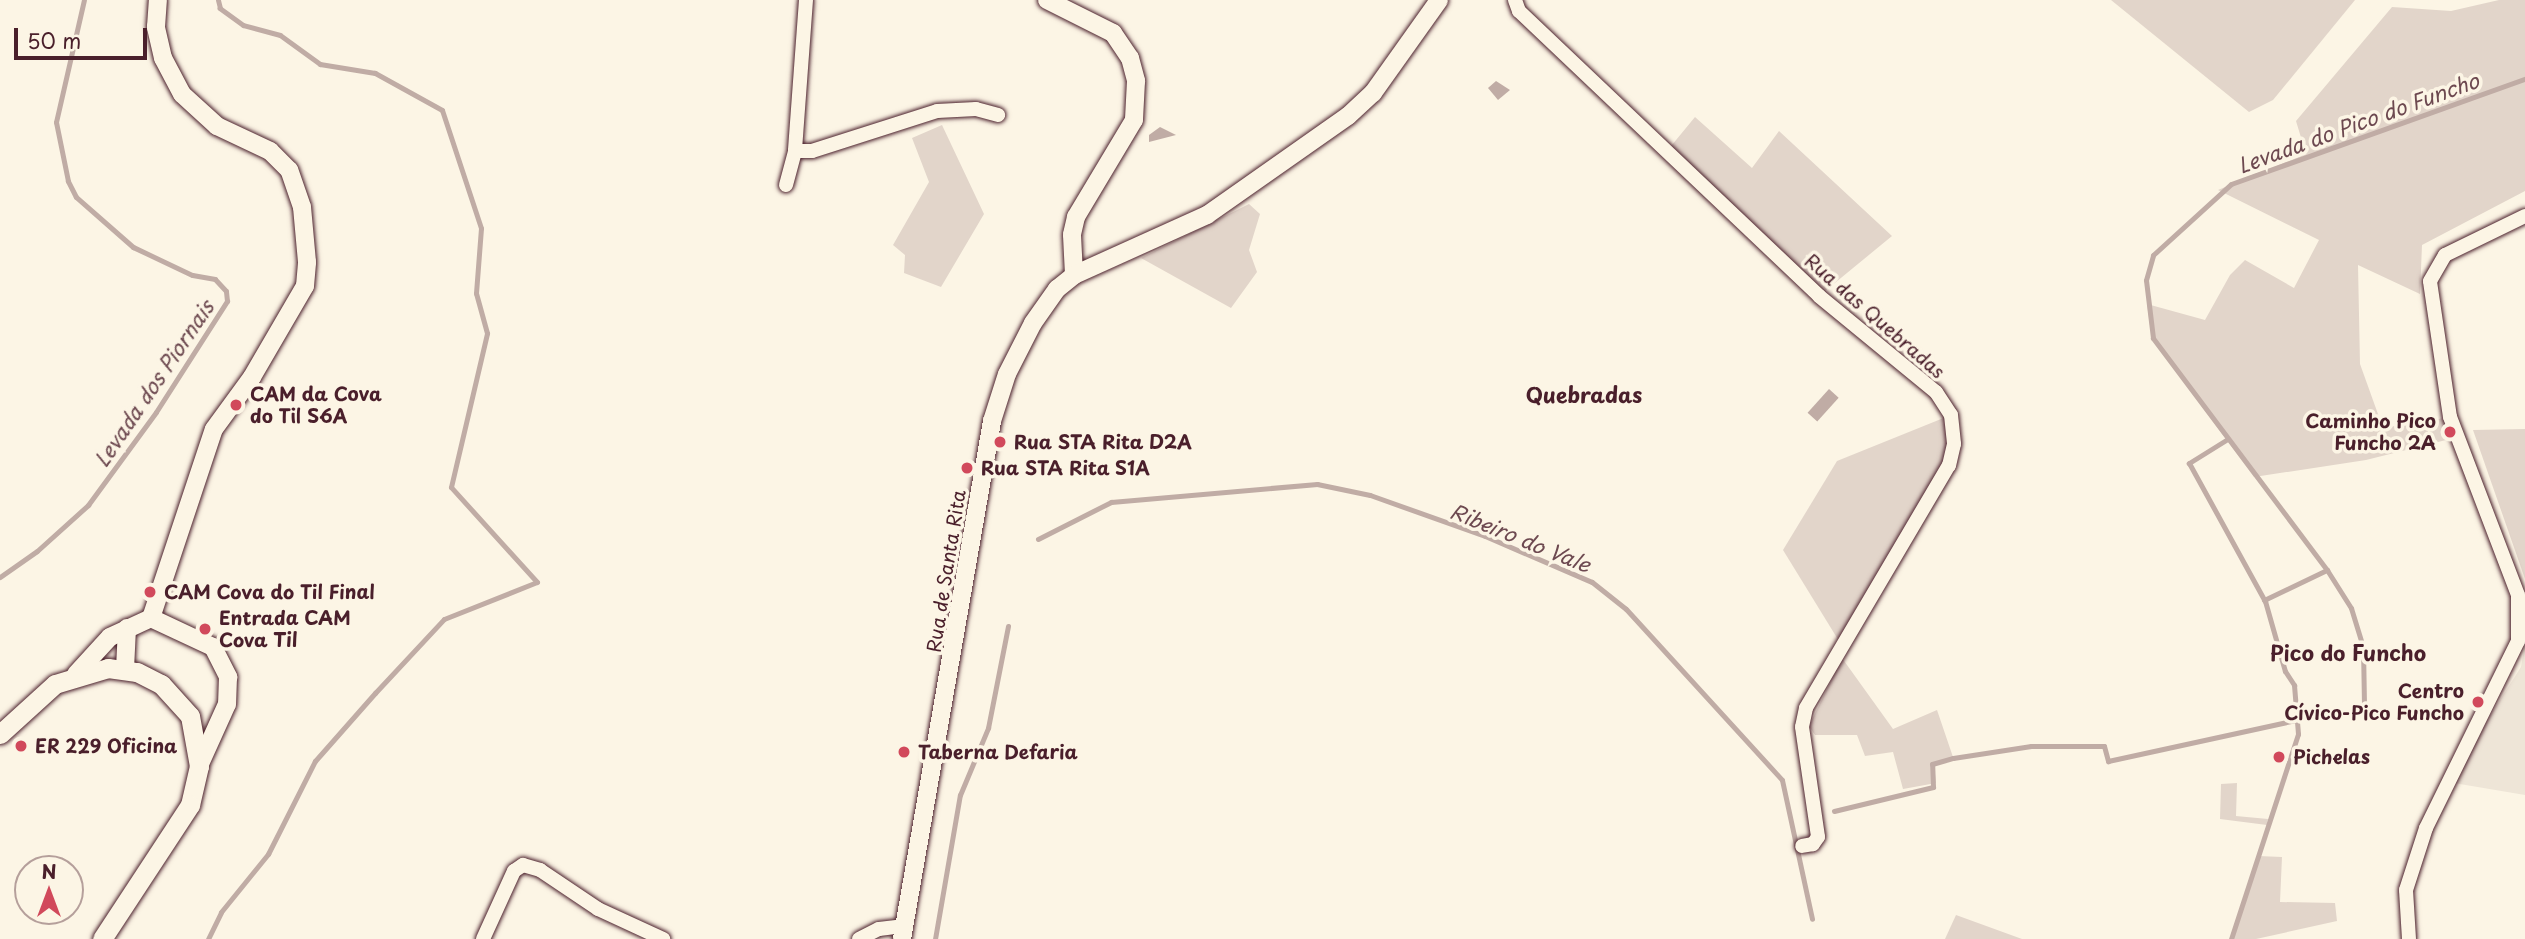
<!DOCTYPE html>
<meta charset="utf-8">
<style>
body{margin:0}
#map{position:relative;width:2525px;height:939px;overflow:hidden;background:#fcf5e5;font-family:"Playpen Sans",sans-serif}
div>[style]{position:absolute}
.built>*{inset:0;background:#eee5d7}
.green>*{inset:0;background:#e2d5ca}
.water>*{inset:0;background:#c0aca5;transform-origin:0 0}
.stream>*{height:5px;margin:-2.5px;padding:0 2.5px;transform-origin:2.5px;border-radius:2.5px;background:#c0aca5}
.roads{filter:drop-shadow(0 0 2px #4a1f2b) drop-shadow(0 0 2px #4a1f2b)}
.minor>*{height:14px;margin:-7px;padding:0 7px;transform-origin:7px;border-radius:7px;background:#fcf5e5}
.tertiary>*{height:18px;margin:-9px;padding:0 9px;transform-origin:9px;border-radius:9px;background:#fcf5e5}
.secondary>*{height:19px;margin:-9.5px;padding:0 9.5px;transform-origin:9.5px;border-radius:9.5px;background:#fcf5e5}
.dots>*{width:19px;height:19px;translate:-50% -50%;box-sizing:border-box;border:4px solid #fcf5e5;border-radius:50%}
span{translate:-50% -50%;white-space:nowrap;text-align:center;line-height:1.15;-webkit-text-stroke:7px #fcf5e5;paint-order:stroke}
.street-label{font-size:19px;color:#4a1f2b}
.poi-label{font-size:19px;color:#4a1f2b;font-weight:700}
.left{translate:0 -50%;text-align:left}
.right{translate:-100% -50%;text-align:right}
.water-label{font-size:21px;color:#6d4950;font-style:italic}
.neighbourhood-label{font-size:21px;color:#4a1f2b;font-weight:700}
.north{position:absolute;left:14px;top:855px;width:70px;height:70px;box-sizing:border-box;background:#fcf5e5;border:2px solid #b59f9b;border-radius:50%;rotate:0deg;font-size:19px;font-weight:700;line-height:28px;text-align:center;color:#4a1f2b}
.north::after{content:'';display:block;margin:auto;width:24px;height:32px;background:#d1495b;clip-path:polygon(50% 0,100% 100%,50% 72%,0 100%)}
.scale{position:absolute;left:14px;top:28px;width:133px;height:32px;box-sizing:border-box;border:4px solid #4a1f2b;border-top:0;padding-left:9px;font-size:21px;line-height:24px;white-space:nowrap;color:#4a1f2b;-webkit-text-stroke:5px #fcf5e5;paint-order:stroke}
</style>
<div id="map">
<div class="built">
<i style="clip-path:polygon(2525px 644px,2525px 795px,2448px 782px,2521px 667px)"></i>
</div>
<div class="green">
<i style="clip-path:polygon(2111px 0,2355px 0,2273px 100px,2249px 112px)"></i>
<i style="clip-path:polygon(2499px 0,2525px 0,2525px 191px,2422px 245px,2420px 294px,2358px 265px,2360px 364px,2383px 428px,2450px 417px,2458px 437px,2366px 460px,2254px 477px,2152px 339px,2147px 304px,2205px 320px,2230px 275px,2245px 260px,2294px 288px,2319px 240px,2218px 190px,2306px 154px,2296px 121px,2392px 7px,2451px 11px)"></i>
<i style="clip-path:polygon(1695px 117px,1752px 168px,1779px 131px,1892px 236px,1819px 296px,1667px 151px)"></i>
<i style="clip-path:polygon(942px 125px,984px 214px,941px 287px,904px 273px,905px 255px,893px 245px,929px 182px,912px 138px)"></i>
<i style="clip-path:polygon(1249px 204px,1260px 214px,1249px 250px,1257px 272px,1231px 308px,1141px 258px)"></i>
<i style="clip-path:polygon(1951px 415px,1954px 444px,1842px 646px,1783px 550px,1837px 461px)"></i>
<i style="clip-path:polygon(2525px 429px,2525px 579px,2473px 430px)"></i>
<i style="clip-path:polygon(1842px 658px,1893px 729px,1937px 710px,1954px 760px,1934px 765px,1936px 783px,1903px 789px,1893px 752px,1865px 756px,1857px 735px,1815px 735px,1809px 726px)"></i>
<i style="clip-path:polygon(2237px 783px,2236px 816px,2268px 819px,2267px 825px,2220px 819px,2221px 784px)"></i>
<i style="clip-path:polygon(2258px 856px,2282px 857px,2280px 902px,2335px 903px,2337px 921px,2256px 939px,2230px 939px)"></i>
<i style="clip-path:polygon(1956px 915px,2022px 939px,1945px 939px)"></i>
</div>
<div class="water">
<i style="clip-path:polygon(1496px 81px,1510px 90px,1498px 100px,1488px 88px)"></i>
<i style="clip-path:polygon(1160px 127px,1176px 135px,1149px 142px,1149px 135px)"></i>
<i style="left:1829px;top:389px;width:13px;height:32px;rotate:42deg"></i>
</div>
<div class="stream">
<i style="left:2226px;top:440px;width:44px;rotate:148.1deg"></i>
<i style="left:2189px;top:463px;width:158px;rotate:61.2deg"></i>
<i style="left:2265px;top:601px;width:73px;rotate:74.1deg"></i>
<i style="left:2285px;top:671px;width:17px;rotate:57deg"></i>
<i style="left:2294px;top:685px;width:49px;rotate:85.3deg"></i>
<i style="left:2298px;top:734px;width:216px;rotate:108.1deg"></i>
<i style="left:1038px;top:539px;width:82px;rotate:-26.9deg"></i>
<i style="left:1111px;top:502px;width:207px;rotate:-5deg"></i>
<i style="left:1317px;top:484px;width:54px;rotate:11.7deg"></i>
<i style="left:1370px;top:495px;width:122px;rotate:19.6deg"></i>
<i style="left:1485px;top:536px;width:116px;rotate:23.3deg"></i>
<i style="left:1592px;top:582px;width:43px;rotate:38.5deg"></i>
<i style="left:1626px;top:609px;width:231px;rotate:47.6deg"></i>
<i style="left:1782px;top:780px;width:142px;rotate:77.8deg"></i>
<i style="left:2327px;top:570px;width:45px;rotate:57.7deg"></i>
<i style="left:2351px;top:608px;width:41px;rotate:72.9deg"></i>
<i style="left:2363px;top:647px;width:58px;rotate:89deg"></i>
<i style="left:0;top:577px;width:45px;rotate:-35.1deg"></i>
<i style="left:37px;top:551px;width:69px;rotate:-42deg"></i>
<i style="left:88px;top:505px;width:115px;rotate:-53.8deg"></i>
<i style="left:156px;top:412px;width:132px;rotate:-57.4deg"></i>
<i style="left:227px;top:301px;width:10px;rotate:-96deg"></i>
<i style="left:226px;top:291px;width:16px;rotate:-133deg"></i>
<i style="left:215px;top:279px;width:23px;rotate:-170deg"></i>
<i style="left:192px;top:275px;width:65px;rotate:-154.6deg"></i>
<i style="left:133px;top:247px;width:76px;rotate:-138.7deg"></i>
<i style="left:76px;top:197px;width:18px;rotate:-117deg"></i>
<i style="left:68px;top:181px;width:60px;rotate:-101.5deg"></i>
<i style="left:56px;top:122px;width:125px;rotate:-77.1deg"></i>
<i style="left:2264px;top:600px;width:70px;rotate:-25.5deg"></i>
<i style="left:2327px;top:570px;width:290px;rotate:-126.9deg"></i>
<i style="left:2153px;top:338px;width:58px;rotate:-96.9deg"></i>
<i style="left:2146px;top:280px;width:26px;rotate:-74deg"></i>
<i style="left:2153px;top:255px;width:105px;rotate:-42.3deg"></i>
<i style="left:2231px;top:184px;width:312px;rotate:-19.7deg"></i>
<i style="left:1834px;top:811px;width:102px;rotate:-13.6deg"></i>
<i style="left:1933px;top:787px;width:23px;rotate:-92deg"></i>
<i style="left:1932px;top:764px;width:22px;rotate:-16deg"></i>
<i style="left:1953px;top:758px;width:79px;rotate:-8.7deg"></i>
<i style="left:2031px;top:746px;width:73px"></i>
<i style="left:2104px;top:746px;width:16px;rotate:75deg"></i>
<i style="left:2108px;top:761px;width:192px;rotate:-12.3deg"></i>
<i style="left:208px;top:939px;width:30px;rotate:-64deg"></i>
<i style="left:221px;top:912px;width:75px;rotate:-51deg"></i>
<i style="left:268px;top:854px;width:104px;rotate:-63.2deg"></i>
<i style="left:315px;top:761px;width:91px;rotate:-48.6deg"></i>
<i style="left:375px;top:693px;width:101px;rotate:-47deg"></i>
<i style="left:444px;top:619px;width:100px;rotate:-21.7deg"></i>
<i style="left:537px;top:582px;width:128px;rotate:-132.2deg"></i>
<i style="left:451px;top:487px;width:158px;rotate:-76.8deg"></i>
<i style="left:487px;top:333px;width:41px;rotate:-105.4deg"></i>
<i style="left:476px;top:293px;width:65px;rotate:-85.6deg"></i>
<i style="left:481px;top:228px;width:124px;rotate:-108.3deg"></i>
<i style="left:442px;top:110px;width:77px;rotate:-151.1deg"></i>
<i style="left:375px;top:73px;width:56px;rotate:-170.7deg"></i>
<i style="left:320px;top:64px;width:49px;rotate:-144.1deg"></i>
<i style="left:280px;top:35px;width:38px;rotate:-165deg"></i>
<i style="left:243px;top:25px;width:29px;rotate:-144deg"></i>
<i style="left:220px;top:8px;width:8px;rotate:-104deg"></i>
<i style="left:935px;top:939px;width:146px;rotate:-80.2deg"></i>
<i style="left:960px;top:795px;width:73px;rotate:-67.3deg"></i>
<i style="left:988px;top:728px;width:104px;rotate:-78.9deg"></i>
</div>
<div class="roads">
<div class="minor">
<i style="left:806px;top:0;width:151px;rotate:94.2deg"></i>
<i style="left:795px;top:151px;width:17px"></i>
<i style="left:812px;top:151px;width:131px;rotate:-17.7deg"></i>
<i style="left:937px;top:111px;width:39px;rotate:-3deg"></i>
<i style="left:976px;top:109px;width:23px;rotate:15deg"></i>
<i style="left:1515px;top:0;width:12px;rotate:70deg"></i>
<i style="left:1519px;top:11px;width:414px;rotate:43.5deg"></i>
<i style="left:1819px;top:296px;width:151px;rotate:39.4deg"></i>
<i style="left:1936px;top:392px;width:27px;rotate:57deg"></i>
<i style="left:1951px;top:415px;width:29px;rotate:84deg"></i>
<i style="left:1954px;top:444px;width:22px;rotate:103deg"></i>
<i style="left:1949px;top:465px;width:282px;rotate:120.5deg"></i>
<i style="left:1806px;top:708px;width:19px;rotate:102deg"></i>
<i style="left:1802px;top:727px;width:111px;rotate:81.7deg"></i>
<i style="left:1818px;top:837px;width:9px;rotate:126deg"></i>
<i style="left:1813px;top:844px;width:11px;rotate:170deg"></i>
<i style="left:786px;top:185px;width:35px;rotate:-75deg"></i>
<i style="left:483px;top:939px;width:75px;rotate:-65.5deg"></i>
<i style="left:514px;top:871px;width:11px;rotate:-34deg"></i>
<i style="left:523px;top:865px;width:18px;rotate:16deg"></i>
<i style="left:540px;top:870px;width:70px;rotate:33.9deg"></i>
<i style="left:598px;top:909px;width:72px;rotate:24.8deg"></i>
<i style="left:859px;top:939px;width:22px;rotate:-27deg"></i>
<i style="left:879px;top:929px;width:26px;rotate:-7deg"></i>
<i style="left:2409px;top:939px;width:49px;rotate:-93.5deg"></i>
<i style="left:2406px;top:890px;width:65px;rotate:-72.1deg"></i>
<i style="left:2426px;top:828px;width:208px;rotate:-63.8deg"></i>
<i style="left:2518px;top:641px;width:46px;rotate:-90deg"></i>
<i style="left:2518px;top:595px;width:191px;rotate:-110.9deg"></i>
<i style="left:2450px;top:417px;width:137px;rotate:-98.4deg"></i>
<i style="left:2430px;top:281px;width:30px;rotate:-60deg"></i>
<i style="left:2445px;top:255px;width:89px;rotate:-26deg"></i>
</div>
<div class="tertiary">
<i style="left:1047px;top:0;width:74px;rotate:26.6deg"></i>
<i style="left:1113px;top:33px;width:30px;rotate:56deg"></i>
<i style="left:1130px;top:58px;width:24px;rotate:75deg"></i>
<i style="left:1136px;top:81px;width:39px;rotate:93deg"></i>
<i style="left:1134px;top:120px;width:113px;rotate:120.9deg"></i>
<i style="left:1076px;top:217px;width:18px;rotate:103deg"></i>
<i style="left:1072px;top:235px;width:40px;rotate:87.1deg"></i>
<i style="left:151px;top:618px;width:199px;rotate:-71.6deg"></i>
<i style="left:214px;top:429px;width:64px;rotate:-53.8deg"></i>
<i style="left:252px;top:377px;width:105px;rotate:-59.8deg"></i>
<i style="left:305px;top:286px;width:24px;rotate:-85deg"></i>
<i style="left:307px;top:262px;width:55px;rotate:-95.2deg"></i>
<i style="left:302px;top:207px;width:39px;rotate:-109deg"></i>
<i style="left:289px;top:170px;width:27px;rotate:-135deg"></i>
<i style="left:270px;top:151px;width:59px;rotate:-154.7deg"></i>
<i style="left:217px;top:126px;width:47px;rotate:-137.6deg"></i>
<i style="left:182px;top:94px;width:41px;rotate:-117.8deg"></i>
<i style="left:163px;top:58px;width:32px;rotate:-103deg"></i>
<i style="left:156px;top:27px;width:27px;rotate:-86deg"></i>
<i style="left:125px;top:669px;width:41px;rotate:-87.2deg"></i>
<i style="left:76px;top:674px;width:50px;rotate:-47.4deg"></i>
<i style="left:110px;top:637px;width:45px;rotate:-24.9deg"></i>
<i style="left:151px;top:618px;width:68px;rotate:25.1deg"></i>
<i style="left:213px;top:647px;width:34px;rotate:63deg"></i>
<i style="left:228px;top:677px;width:27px;rotate:92deg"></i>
<i style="left:227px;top:704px;width:68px;rotate:114.3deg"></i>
<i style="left:902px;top:939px;width:526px;rotate:-80.14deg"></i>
<i style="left:992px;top:421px;width:49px;rotate:-72.3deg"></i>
<i style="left:1007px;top:374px;width:57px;rotate:-63deg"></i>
<i style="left:1033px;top:323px;width:42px;rotate:-54.8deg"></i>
<i style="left:1057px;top:289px;width:22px;rotate:-39deg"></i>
<i style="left:1074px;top:275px;width:146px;rotate:-24.3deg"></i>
<i style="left:1207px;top:215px;width:172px;rotate:-35.1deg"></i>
<i style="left:1348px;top:116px;width:34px;rotate:-43deg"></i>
<i style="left:1373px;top:93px;width:114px;rotate:-54.6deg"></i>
</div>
<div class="secondary">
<i style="left:0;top:734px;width:74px;rotate:-42.3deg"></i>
<i style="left:55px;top:684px;width:55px;rotate:-16.8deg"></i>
<i style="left:108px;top:668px;width:29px;rotate:8deg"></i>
<i style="left:137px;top:672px;width:27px;rotate:27deg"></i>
<i style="left:161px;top:684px;width:43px;rotate:47.8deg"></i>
<i style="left:190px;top:716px;width:51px;rotate:79.8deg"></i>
<i style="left:199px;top:766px;width:40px;rotate:103deg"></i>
<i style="left:190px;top:805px;width:160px;rotate:123.3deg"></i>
</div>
</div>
<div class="dots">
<i style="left:236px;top:405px;background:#d1495b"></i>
<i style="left:2450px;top:432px;background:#d1495b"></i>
<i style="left:1000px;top:442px;background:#d1495b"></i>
<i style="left:967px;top:468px;background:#d1495b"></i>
<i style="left:150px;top:592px;background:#d1495b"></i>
<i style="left:205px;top:629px;background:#d1495b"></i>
<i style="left:2478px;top:702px;background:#d1495b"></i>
<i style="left:21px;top:746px;background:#d1495b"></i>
<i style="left:904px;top:752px;background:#d1495b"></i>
<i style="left:2279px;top:757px;background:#d1495b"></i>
</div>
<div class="street-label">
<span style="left:1875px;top:316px;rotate:41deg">Rua das Quebradas</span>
<span style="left:946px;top:571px;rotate:-81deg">Rua de Santa Rita</span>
</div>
<div class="poi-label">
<span class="left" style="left:250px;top:405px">CAM da Cova<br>do Til S6A</span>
<span class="right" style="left:2436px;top:432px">Caminho Pico<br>Funcho 2A</span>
<span class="left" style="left:1014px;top:442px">Rua STA Rita D2A</span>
<span class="left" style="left:981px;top:468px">Rua STA Rita S1A</span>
<span class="left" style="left:164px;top:592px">CAM Cova do Til Final</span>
<span class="left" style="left:219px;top:629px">Entrada CAM<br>Cova Til</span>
<span class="right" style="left:2464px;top:702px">Centro<br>Cívico-Pico Funcho</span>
<span class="left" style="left:35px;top:746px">ER 229 Oficina</span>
<span class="left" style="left:918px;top:752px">Taberna Defaria</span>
<span class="left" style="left:2293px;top:757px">Pichelas</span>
</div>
<div class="water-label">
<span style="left:2358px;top:122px;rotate:-20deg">Levada do Pico do Funcho</span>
<span style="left:153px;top:383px;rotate:-56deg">Levada dos Piornais</span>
<span style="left:1521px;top:537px;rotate:22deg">Ribeiro do Vale</span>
</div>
<div class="neighbourhood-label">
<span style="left:1584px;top:394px">Quebradas</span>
<span style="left:2348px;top:652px">Pico do Funcho</span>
</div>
<div class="north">N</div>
<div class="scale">50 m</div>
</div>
